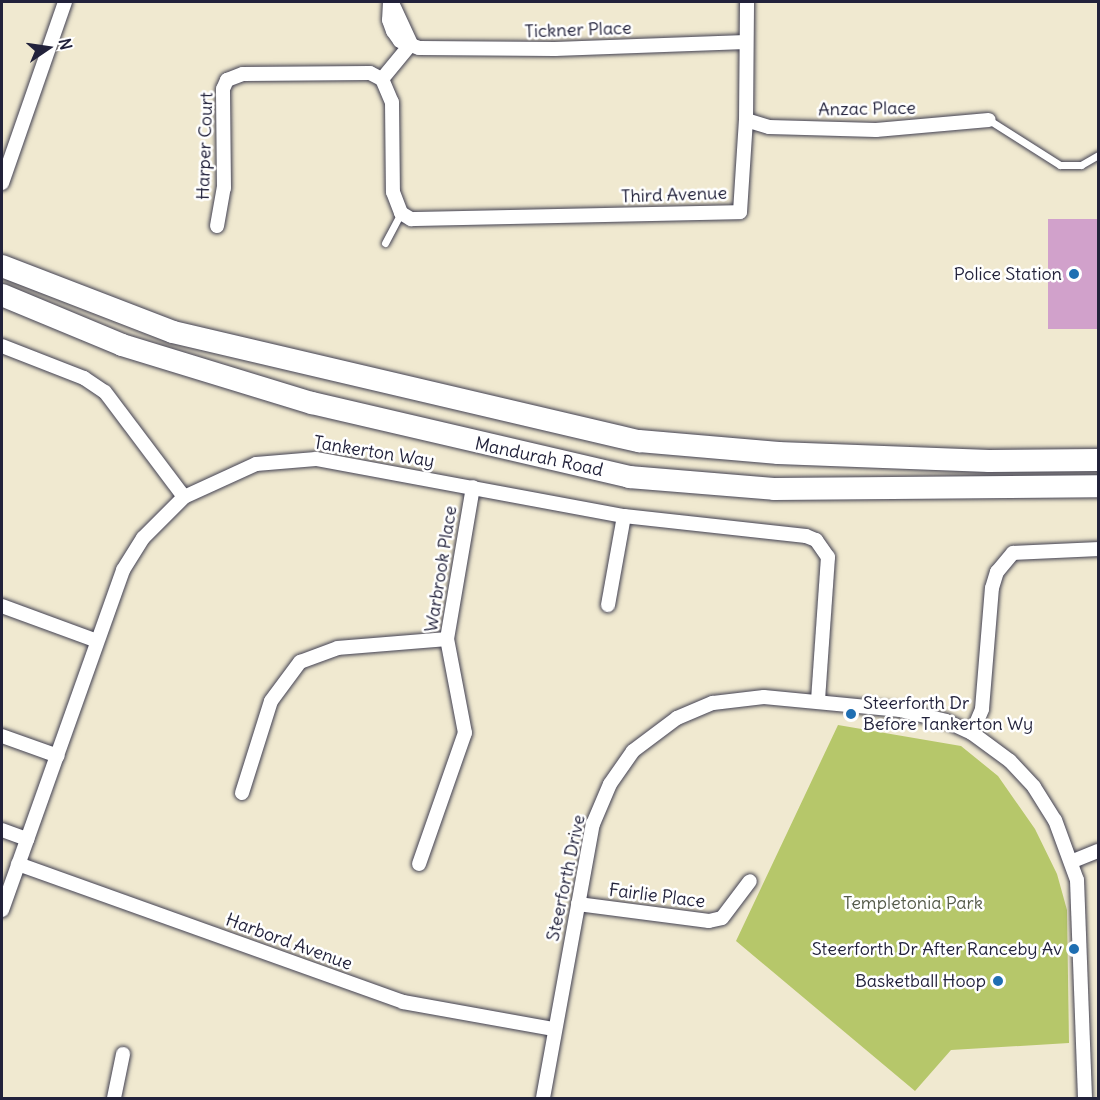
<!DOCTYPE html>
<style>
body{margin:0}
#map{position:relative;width:1100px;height:1100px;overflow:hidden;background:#f0e9d0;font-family:Delius,sans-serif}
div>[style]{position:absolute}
.green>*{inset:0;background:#b6c76a}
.building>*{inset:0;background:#d1a1cb;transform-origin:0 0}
.roads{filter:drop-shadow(0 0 2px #414051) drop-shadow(0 0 2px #414051)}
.service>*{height:7px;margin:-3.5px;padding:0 3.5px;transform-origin:3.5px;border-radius:3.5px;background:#fff}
.minor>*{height:14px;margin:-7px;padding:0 7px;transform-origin:7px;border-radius:7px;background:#fff}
.trunk>*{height:22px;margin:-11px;padding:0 11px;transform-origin:11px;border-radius:11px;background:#fff}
.dots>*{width:16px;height:16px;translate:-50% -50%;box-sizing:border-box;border:3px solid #fff;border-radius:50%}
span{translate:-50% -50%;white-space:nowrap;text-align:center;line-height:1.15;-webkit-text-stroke:5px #fff;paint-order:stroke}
.street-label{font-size:18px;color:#22223b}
.poi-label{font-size:18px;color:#22223b}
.right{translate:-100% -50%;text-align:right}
.left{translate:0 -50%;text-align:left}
.park-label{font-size:18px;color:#565c4b}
.frame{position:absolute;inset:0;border:3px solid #22223b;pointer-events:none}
.north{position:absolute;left:18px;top:18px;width:60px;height:60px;-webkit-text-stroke:4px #fff;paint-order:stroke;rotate:77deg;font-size:16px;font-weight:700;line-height:24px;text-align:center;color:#22223b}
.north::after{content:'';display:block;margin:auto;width:21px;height:27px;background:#22223b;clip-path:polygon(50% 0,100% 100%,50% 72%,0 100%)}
</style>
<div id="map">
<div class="green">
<i style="clip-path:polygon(838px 725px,961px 746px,998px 776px,1035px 829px,1057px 874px,1067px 910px,1069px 1043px,951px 1050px,915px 1091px,736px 941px)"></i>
</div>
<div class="building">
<i style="left:1098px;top:219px;width:110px;height:50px;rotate:90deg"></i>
</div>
<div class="roads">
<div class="service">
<i style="left:989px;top:120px;width:84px;rotate:32.4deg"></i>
<i style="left:1060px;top:165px;width:21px"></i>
<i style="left:1081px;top:165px;width:20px;rotate:-30deg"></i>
<i style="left:385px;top:243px;width:34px;rotate:-62deg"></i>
</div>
<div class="minor">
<i style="left:390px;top:2px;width:18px;rotate:93deg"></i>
<i style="left:389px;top:20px;width:12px;rotate:70deg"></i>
<i style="left:393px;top:31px;width:12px;rotate:55deg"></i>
<i style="left:400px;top:41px;width:20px;rotate:20deg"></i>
<i style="left:419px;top:48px;width:136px;rotate:0.4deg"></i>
<i style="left:555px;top:49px;width:191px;rotate:-2.1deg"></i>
<i style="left:393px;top:5px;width:43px;rotate:65.2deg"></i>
<i style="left:382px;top:79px;width:45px;rotate:-50.4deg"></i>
<i style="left:746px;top:120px;width:24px;rotate:17deg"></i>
<i style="left:769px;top:127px;width:107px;rotate:1.6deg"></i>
<i style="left:876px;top:130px;width:113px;rotate:-5.1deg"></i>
<i style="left:2px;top:183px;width:192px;rotate:-70.8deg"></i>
<i style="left:217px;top:226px;width:39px;rotate:-80deg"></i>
<i style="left:224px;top:188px;width:99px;rotate:-90.6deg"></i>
<i style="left:223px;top:89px;width:10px;rotate:-66deg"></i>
<i style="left:227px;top:80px;width:17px;rotate:-21deg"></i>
<i style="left:243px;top:74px;width:127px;rotate:-0.5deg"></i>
<i style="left:370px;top:73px;width:13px;rotate:27deg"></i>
<i style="left:382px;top:79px;width:25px;rotate:67deg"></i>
<i style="left:392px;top:102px;width:90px;rotate:89.4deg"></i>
<i style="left:393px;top:192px;width:22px;rotate:69deg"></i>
<i style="left:401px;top:213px;width:12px;rotate:31deg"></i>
<i style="left:411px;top:219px;width:329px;rotate:-1.2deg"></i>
<i style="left:740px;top:212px;width:92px;rotate:-86.3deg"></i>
<i style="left:746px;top:120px;width:118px;rotate:-89.5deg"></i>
<i style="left:2px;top:346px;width:88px;rotate:21.3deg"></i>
<i style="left:84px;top:378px;width:25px;rotate:34deg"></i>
<i style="left:105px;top:392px;width:131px;rotate:53deg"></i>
<i style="left:608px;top:605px;width:90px;rotate:-79.8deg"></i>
<i style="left:2px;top:606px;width:101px;rotate:20.2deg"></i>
<i style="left:972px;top:733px;width:26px;rotate:-67deg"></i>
<i style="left:982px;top:709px;width:121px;rotate:-85.3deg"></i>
<i style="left:992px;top:588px;width:17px;rotate:-73deg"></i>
<i style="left:997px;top:572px;width:25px;rotate:-50deg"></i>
<i style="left:1013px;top:553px;width:85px;rotate:-2.7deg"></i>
<i style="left:2px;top:736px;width:59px;rotate:19.7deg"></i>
<i style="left:242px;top:793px;width:96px;rotate:-72.5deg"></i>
<i style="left:271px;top:701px;width:49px;rotate:-53.4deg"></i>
<i style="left:300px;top:662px;width:40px;rotate:-20.2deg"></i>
<i style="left:338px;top:648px;width:109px;rotate:-4.7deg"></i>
<i style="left:2px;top:830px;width:27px;rotate:20deg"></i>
<i style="left:1073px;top:861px;width:27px;rotate:-22deg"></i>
<i style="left:18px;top:864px;width:409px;rotate:19.7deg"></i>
<i style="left:403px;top:1002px;width:152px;rotate:10.2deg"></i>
<i style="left:419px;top:864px;width:139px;rotate:-70.7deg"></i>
<i style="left:465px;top:733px;width:96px;rotate:-100.8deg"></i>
<i style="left:447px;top:639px;width:154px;rotate:-80.3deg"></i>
<i style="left:578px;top:904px;width:132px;rotate:7.4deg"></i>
<i style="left:709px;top:921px;width:13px;rotate:-13deg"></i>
<i style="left:722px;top:918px;width:46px;rotate:-52.9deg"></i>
<i style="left:2px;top:910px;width:361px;rotate:-70.4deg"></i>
<i style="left:123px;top:570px;width:38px;rotate:-58deg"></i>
<i style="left:143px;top:538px;width:58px;rotate:-45deg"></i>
<i style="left:184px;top:497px;width:79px;rotate:-24.6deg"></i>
<i style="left:256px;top:464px;width:60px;rotate:-4.8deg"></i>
<i style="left:316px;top:459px;width:313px;rotate:10.5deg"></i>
<i style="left:624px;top:516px;width:183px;rotate:6.3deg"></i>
<i style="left:806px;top:536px;width:11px;rotate:22deg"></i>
<i style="left:816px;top:540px;width:21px;rotate:55deg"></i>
<i style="left:828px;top:557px;width:143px;rotate:94deg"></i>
<i style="left:114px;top:1098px;width:45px;rotate:-78.4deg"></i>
<i style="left:543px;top:1098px;width:279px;rotate:-79.7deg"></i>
<i style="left:593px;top:824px;width:43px;rotate:-67deg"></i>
<i style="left:610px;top:784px;width:40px;rotate:-55.1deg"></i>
<i style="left:633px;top:751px;width:55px;rotate:-36.9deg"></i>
<i style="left:677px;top:718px;width:39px;rotate:-23deg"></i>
<i style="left:713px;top:703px;width:51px;rotate:-6.7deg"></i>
<i style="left:764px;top:697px;width:137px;rotate:5.5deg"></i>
<i style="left:900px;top:710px;width:47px;rotate:13.4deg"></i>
<i style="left:946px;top:721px;width:29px;rotate:25deg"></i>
<i style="left:972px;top:733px;width:47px;rotate:36.4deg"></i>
<i style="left:1010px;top:761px;width:35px;rotate:47deg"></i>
<i style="left:1034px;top:787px;width:39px;rotate:58deg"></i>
<i style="left:1055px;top:820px;width:64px;rotate:69.9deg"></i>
<i style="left:1077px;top:880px;width:218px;rotate:87.9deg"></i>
</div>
<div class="trunk">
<i style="left:2px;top:266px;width:183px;rotate:21.1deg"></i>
<i style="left:173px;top:332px;width:479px;rotate:13.2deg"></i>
<i style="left:639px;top:441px;width:140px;rotate:4.9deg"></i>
<i style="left:778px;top:453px;width:211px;rotate:2.2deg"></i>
<i style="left:989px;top:461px;width:109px;rotate:-0.5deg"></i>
<i style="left:2px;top:295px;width:130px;rotate:22.6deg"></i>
<i style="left:122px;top:345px;width:199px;rotate:17deg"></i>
<i style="left:312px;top:403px;width:326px;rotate:13.1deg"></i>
<i style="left:629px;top:477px;width:145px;rotate:4.7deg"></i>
<i style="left:774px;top:489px;width:324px;rotate:-0.5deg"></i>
</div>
</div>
<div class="dots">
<i style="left:1074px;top:274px;background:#1f6fb2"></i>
<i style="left:851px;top:714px;background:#1f6fb2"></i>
<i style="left:1074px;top:949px;background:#1f6fb2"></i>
<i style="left:998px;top:981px;background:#1f6fb2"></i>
</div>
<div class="street-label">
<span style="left:578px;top:30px;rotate:-2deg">Tickner Place</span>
<span style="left:867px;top:109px;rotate:-1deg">Anzac Place</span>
<span style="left:205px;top:146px;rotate:-88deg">Harper Court</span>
<span style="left:674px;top:195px;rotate:-2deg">Third Avenue</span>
<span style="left:374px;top:452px;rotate:9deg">Tankerton Way</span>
<span style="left:539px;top:457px;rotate:12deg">Mandurah Road</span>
<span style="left:441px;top:569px;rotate:-81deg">Warbrook Place</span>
<span style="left:566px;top:878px;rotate:-78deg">Steerforth Drive</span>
<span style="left:657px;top:896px;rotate:7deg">Fairlie Place</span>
<span style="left:289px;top:942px;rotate:20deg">Harbord Avenue</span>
</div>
<div class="poi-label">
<span class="right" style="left:1062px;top:274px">Police Station</span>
<span class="left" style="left:863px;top:714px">Steerforth Dr<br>Before Tankerton Wy</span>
<span class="right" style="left:1062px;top:949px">Steerforth Dr After Ranceby Av</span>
<span class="right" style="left:986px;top:981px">Basketball Hoop</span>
</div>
<div class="park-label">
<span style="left:913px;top:903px">Templetonia Park</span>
</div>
<div class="frame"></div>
<div class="north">N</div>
</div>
